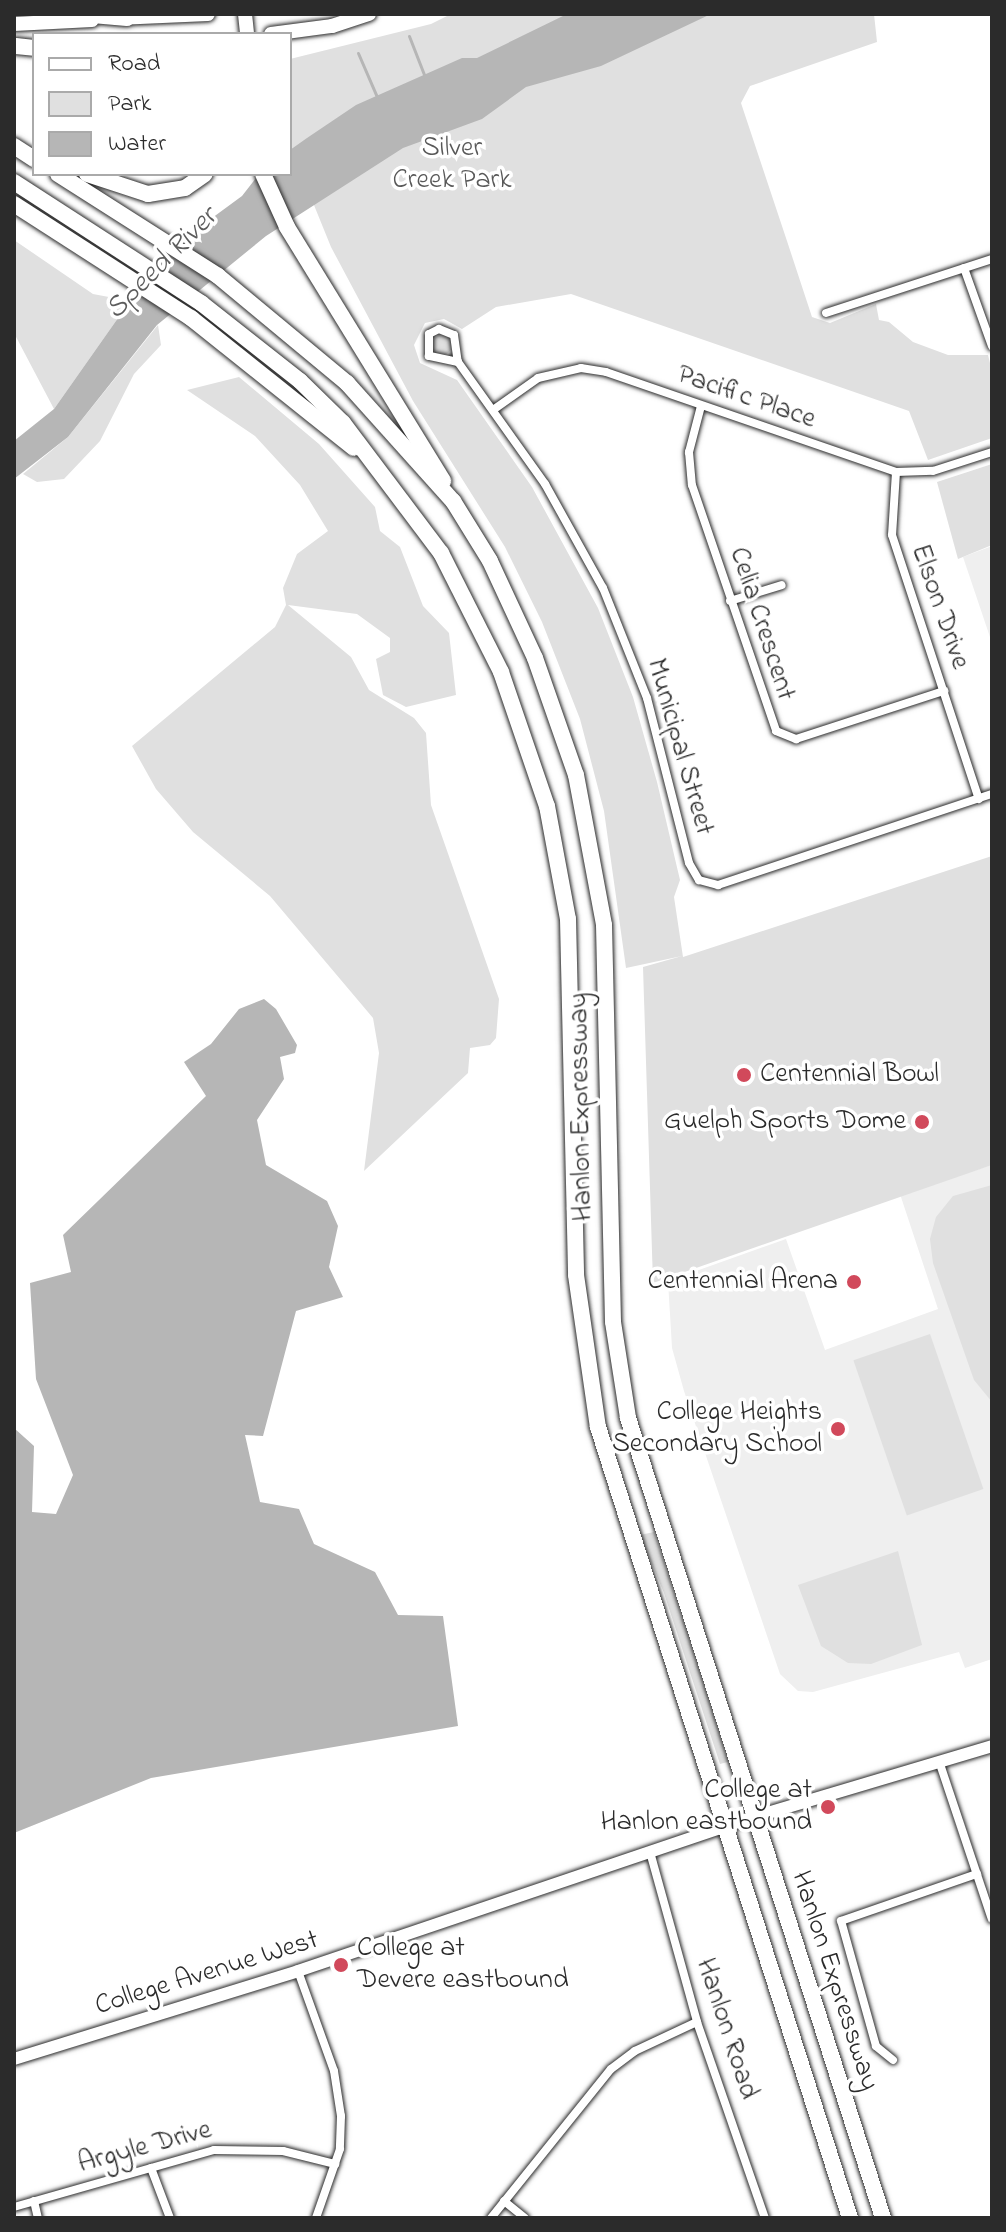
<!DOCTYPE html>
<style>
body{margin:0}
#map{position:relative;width:1006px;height:2232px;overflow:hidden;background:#fff;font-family:"Indie Flower",sans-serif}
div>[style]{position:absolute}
.built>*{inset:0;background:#efefef}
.green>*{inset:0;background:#e0e0e0;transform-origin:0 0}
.round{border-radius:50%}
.water>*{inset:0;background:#b6b6b6}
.stream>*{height:3px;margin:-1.5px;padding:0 1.5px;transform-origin:1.5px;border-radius:1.5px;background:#b6b6b6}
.roads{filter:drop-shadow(0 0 2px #2b2b2b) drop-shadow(0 0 2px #2b2b2b)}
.street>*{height:8px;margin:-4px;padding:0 4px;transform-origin:4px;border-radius:4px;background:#fff}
.secondary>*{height:12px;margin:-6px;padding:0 6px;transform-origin:6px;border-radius:6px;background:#fff}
.primary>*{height:14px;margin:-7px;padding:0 7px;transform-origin:7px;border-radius:7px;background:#fff}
.highway>*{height:16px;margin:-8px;padding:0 8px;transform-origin:8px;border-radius:8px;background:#fff}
.dots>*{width:22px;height:22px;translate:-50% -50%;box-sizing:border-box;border:4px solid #fff;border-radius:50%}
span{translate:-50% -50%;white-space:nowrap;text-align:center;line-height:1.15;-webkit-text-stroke:7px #fff;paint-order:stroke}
.park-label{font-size:28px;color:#585858}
.street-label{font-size:28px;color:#2b2b2b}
.poi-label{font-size:28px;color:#2b2b2b}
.left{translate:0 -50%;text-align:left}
.right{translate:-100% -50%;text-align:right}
.water-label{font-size:30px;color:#5c5c5c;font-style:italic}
.frame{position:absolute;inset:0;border:16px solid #2b2b2b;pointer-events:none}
.legend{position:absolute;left:32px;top:32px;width:260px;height:144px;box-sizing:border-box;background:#fff;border:2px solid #aaa;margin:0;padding:10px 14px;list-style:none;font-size:24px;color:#2b2b2b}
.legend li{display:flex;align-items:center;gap:16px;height:40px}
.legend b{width:40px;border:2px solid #aaa}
</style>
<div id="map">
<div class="built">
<i style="clip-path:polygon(992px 546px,992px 643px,963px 557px)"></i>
<i style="clip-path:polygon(992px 1165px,992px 1659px,965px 1668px,959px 1652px,813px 1692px,798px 1691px,780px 1674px,684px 1391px,672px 1348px,668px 1281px,786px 1239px,825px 1350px,938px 1309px,900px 1194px)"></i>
</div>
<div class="green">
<i style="clip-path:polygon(451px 14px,874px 14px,877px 42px,750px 86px,741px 103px,787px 241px,812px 317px,830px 323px,876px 304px,879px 320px,889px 322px,913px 342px,948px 355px,988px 355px,992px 371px,992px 438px,928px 460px,909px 411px,571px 294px,496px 307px,462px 329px,444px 319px,425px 323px,414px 345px,420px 363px,457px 380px,532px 487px,598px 608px,633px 697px,657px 782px,680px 880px,674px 897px,683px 957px,992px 856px,992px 1165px,653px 1283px,643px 967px,682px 956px,626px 968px,604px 811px,580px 719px,542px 622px,505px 547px,413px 401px,331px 247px,290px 146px,290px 59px,431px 24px)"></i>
<i style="clip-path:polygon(14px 240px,93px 294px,130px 301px,54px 409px,14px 333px)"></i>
<i style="clip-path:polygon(158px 325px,161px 345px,134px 374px,100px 441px,64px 479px,37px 482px,23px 474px,68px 437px)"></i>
<i class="round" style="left:432px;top:335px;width:20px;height:20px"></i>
<i style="clip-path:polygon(239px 377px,319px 444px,375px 507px,380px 531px,400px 547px,423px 606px,449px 633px,456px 695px,406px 707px,383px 695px,376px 659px,390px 652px,390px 638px,357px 614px,288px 605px,351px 657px,369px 690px,414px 718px,426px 733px,431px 805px,499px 999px,496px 1038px,490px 1045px,470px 1048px,468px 1073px,364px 1171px,379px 1053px,373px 1018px,270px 896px,193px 832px,156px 789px,132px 746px,275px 627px,286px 605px,283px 588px,297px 554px,328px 531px,300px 485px,255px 436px,187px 390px)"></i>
<i style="clip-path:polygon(992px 464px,992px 545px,958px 559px,937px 482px)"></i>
<i style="clip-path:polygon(992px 1185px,992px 1402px,974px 1380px,933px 1263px,930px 1239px,936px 1217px,953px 1196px)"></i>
<i style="left:930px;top:1334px;width:164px;height:81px;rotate:71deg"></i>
<i style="clip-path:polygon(654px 1532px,702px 1680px,728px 1762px,720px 1764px,664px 1593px,640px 1535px)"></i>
<i style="clip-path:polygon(898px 1551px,922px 1645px,871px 1664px,848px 1663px,821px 1646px,798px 1585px)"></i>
</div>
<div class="water">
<i style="clip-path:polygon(711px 14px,601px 66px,526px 87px,482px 119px,403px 148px,266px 236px,157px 325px,68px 437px,14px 479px,14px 441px,54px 409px,130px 301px,148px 265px,242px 196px,259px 174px,290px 174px,290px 150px,307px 138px,356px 105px,462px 58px,477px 58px,565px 15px)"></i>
<i style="clip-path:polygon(264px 999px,276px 1009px,297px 1045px,295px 1053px,280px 1057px,284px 1079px,257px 1120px,266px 1165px,327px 1201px,338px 1226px,329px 1267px,343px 1297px,296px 1311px,263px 1436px,245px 1435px,260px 1502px,299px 1509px,314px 1544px,375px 1572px,398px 1615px,443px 1616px,458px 1726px,151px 1778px,14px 1833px,14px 1428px,34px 1446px,32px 1512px,56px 1514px,73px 1475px,36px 1379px,30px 1283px,71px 1272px,63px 1235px,206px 1096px,184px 1062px,211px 1044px,239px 1009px)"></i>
</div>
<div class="stream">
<i style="left:409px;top:36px;width:44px;rotate:68.7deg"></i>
<i style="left:358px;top:53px;width:48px;rotate:66.6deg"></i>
</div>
<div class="roads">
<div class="street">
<i style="left:964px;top:268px;width:83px;rotate:70.3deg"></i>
<i style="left:826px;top:313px;width:175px;rotate:-18deg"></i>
<i style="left:458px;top:362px;width:30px;rotate:-168deg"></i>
<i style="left:429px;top:356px;width:22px;rotate:-90deg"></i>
<i style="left:429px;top:334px;width:11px;rotate:-27deg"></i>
<i style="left:439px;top:329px;width:16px;rotate:22deg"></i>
<i style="left:454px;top:335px;width:27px;rotate:82deg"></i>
<i style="left:458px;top:362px;width:150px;rotate:54.5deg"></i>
<i style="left:545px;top:484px;width:119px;rotate:60.9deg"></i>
<i style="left:603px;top:588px;width:118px;rotate:68.2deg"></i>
<i style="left:647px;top:698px;width:170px;rotate:75.7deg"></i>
<i style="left:689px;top:863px;width:20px;rotate:60deg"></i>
<i style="left:699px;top:880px;width:20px;rotate:15deg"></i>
<i style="left:718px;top:885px;width:289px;rotate:-18.4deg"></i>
<i style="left:701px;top:406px;width:48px;rotate:104.6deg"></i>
<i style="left:689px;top:452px;width:33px;rotate:85deg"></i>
<i style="left:692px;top:485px;width:260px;rotate:71.1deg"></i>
<i style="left:776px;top:731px;width:22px;rotate:22deg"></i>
<i style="left:796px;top:739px;width:156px;rotate:-18deg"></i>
<i style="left:493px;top:410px;width:55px;rotate:-35.4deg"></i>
<i style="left:538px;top:378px;width:44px;rotate:-13.1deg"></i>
<i style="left:581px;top:368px;width:25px;rotate:9deg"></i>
<i style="left:606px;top:372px;width:307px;rotate:19deg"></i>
<i style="left:896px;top:472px;width:37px;rotate:-2deg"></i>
<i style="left:933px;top:471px;width:62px;rotate:-17.9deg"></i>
<i style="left:896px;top:472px;width:63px;rotate:93.6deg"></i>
<i style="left:892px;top:535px;width:278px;rotate:71.8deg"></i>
<i style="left:730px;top:601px;width:54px;rotate:-17.1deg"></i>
<i style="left:940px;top:1764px;width:163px;rotate:71.5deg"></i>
<i style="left:650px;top:1852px;width:176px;rotate:74.5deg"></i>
<i style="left:697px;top:2022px;width:207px;rotate:70.9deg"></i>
<i style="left:298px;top:1971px;width:106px;rotate:70.2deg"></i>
<i style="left:334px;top:2071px;width:46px;rotate:81.2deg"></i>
<i style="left:341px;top:2116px;width:33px;rotate:92deg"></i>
<i style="left:340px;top:2149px;width:73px;rotate:109.2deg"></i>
<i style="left:893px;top:2060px;width:22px;rotate:-141deg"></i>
<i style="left:876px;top:2046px;width:130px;rotate:-105.6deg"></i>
<i style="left:841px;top:1921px;width:144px;rotate:-19.1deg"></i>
<i style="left:151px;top:2168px;width:53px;rotate:69.2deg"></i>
<i style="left:34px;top:2201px;width:17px;rotate:77deg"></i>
<i style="left:504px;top:2201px;width:27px;rotate:39deg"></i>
<i style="left:14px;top:2207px;width:208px;rotate:-15.9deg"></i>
<i style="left:214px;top:2150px;width:69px;rotate:0.8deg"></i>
<i style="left:283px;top:2151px;width:54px;rotate:14deg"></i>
<i style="left:491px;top:2218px;width:191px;rotate:-51.2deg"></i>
<i style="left:611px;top:2069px;width:30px;rotate:-37deg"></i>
<i style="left:635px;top:2051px;width:68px;rotate:-25.1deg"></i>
</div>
<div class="secondary">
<i style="left:14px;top:2059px;width:297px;rotate:-17.2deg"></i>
<i style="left:298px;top:1971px;width:481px;rotate:-18.7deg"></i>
<i style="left:754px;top:1817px;width:248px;rotate:-16.6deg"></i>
</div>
<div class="primary">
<i style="left:245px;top:14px;width:20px;rotate:84deg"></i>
<i style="left:117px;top:18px;width:91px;rotate:-2.5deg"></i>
<i style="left:14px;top:24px;width:78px;rotate:-2.9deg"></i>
<i style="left:271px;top:34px;width:62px;rotate:-7.5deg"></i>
<i style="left:332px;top:26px;width:39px;rotate:-18deg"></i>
</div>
<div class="highway">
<i style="left:81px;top:14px;width:46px;rotate:5deg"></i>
<i style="left:16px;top:46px;width:18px;rotate:6deg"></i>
<i style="left:14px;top:146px;width:24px;rotate:33deg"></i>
<i style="left:58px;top:174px;width:190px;rotate:32.5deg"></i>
<i style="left:218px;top:276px;width:168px;rotate:39.7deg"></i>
<i style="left:347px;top:383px;width:159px;rotate:48.1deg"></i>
<i style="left:453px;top:501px;width:70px;rotate:58.3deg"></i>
<i style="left:490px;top:561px;width:107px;rotate:65.1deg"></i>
<i style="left:535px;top:658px;width:124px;rotate:70.7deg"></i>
<i style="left:576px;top:775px;width:153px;rotate:79.4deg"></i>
<i style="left:604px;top:925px;width:397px;rotate:88.7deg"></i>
<i style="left:613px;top:1322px;width:97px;rotate:81.1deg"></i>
<i style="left:628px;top:1418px;width:840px;rotate:72.32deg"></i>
<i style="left:87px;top:174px;width:64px;rotate:18.2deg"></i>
<i style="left:148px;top:194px;width:37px;rotate:-9deg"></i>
<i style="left:185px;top:188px;width:24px;rotate:-35deg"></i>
<i style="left:263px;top:174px;width:58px;rotate:65.6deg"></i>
<i style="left:287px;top:227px;width:298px;rotate:58.4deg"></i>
<i style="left:14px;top:182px;width:223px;rotate:32.9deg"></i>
<i style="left:201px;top:303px;width:126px;rotate:38.2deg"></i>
<i style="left:300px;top:381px;width:60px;rotate:44.3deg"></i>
<i style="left:343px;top:423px;width:163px;rotate:53deg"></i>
<i style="left:441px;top:553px;width:133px;rotate:63.2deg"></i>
<i style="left:501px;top:672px;width:142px;rotate:71.1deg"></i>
<i style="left:547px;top:806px;width:115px;rotate:79.5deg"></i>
<i style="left:568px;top:919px;width:356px;rotate:88.7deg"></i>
<i style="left:576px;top:1275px;width:154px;rotate:81.8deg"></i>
<i style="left:598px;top:1427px;width:830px;rotate:72.33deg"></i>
<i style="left:14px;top:204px;width:211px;rotate:32.8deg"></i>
<i style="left:191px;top:318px;width:208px;rotate:38.6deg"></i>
</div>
</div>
<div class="dots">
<i style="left:744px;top:1075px;background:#d1495b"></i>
<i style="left:922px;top:1122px;background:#d1495b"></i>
<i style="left:854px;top:1282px;background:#d1495b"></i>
<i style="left:838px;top:1429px;background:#d1495b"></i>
<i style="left:828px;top:1807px;background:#d1495b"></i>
<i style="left:341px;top:1965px;background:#d1495b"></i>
</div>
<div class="park-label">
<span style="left:452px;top:165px">Silver<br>Creek Park</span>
</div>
<div class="street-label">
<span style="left:746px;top:398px;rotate:19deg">Pacific Place</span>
<span style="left:939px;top:607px;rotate:71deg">Elson Drive</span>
<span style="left:761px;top:624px;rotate:72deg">Celia Crescent</span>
<span style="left:679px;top:747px;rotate:74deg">Municipal Street</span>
<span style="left:582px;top:1107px;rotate:-91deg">Hanlon Expressway</span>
<span style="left:207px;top:1974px;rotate:-17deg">College Avenue West</span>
<span style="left:834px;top:1981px;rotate:72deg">Hanlon Expressway</span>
<span style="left:726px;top:2029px;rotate:72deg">Hanlon Road</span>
<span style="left:145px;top:2148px;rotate:-15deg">Argyle Drive</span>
</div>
<div class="poi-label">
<span class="left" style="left:760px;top:1075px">Centennial Bowl</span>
<span class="right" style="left:906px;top:1122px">Guelph Sports Dome</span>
<span class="right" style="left:838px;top:1282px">Centennial Arena</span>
<span class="right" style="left:822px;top:1429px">College Heights<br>Secondary School</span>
<span class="right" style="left:812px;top:1807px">College at<br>Hanlon eastbound</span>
<span class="left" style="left:357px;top:1965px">College at<br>Devere eastbound</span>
</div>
<div class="water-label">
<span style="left:162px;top:264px;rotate:-45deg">Speed River</span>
</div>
<div class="frame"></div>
<ul class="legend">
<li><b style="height:10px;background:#fff"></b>Road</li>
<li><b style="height:22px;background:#e0e0e0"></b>Park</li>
<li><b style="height:22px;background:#b6b6b6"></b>Water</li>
</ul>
</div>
